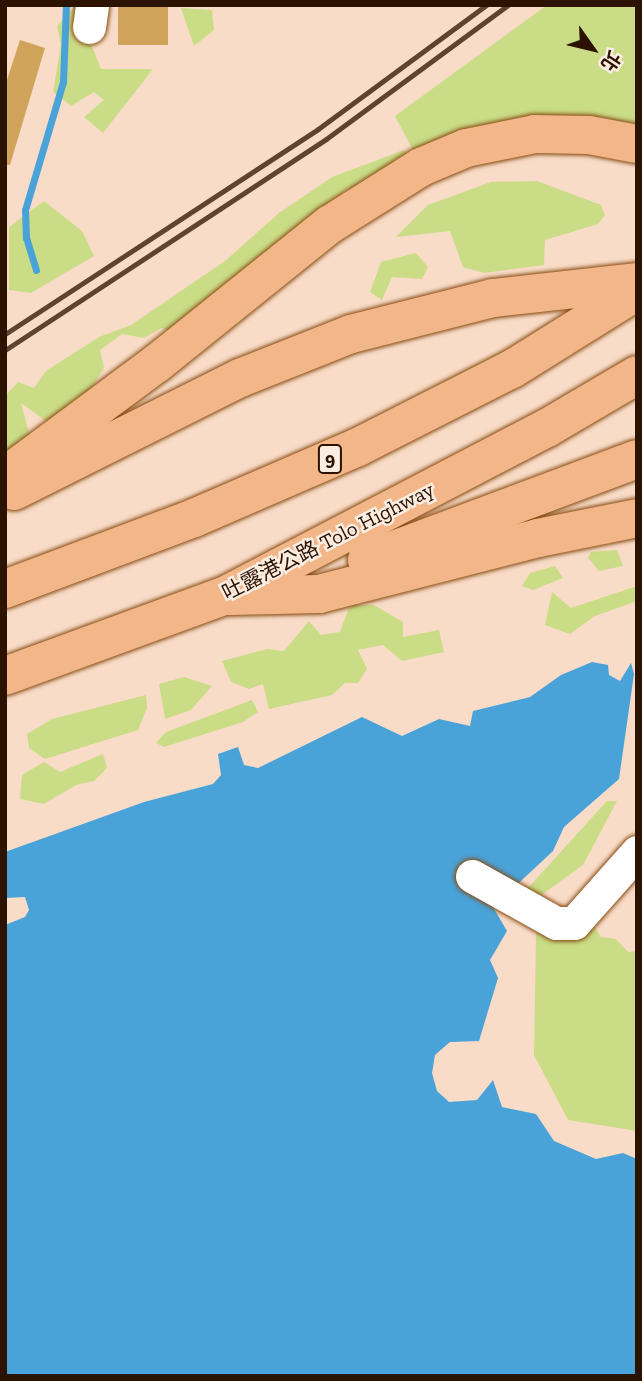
<!DOCTYPE html>
<meta charset="utf-8">
<style>
body{margin:0}
#map{position:relative;width:642px;height:1381px;overflow:hidden;background:#f9dcc8;font-family:"Zilla Slab","Noto Sans TC",serif}
div>[style]{position:absolute}
.green>*{inset:0;background:#cadc86}
.water>*{inset:0;background:#49a2d8}
.stream>*{height:7px;margin:-3.5px;padding:0 3.5px;transform-origin:3.5px;border-radius:3.5px;background:#49a2d8}
.building>*{inset:0;background:#d0a45b;transform-origin:0 0}
.roads{filter:drop-shadow(0 0 2px #874b11) drop-shadow(0 0 2px #874b11)}
.minor>*{height:33px;margin:-16.5px;padding:0 16.5px;transform-origin:16.5px;border-radius:16.5px;background:#fff}
.highway>*{height:38px;margin:-19px;padding:0 19px;transform-origin:19px;border-radius:19px;background:#f2b689}
.rail>*{height:5px;margin:-2.5px;padding:0 2.5px;transform-origin:2.5px;border-radius:2.5px;background:#5d4330}
span{translate:-50% -50%;white-space:nowrap;text-align:center;line-height:1.15;-webkit-text-stroke:5px #fbede2;paint-order:stroke}
.shield-label span{padding:2px 5px;background:#fbede2;border:2px solid;border-radius:5px;-webkit-text-stroke-width:0}
.shield-label{font-size:19px;color:#2c1300;font-weight:700}
.street-label{font-size:21px;color:#2c1300}
.frame{position:absolute;inset:0;border:7px solid #2c1300;pointer-events:none}
.north{position:absolute;left:558px;top:14px;width:70px;height:70px;-webkit-text-stroke:5px #fbede2;paint-order:stroke;rotate:124deg;font-size:19px;font-weight:700;line-height:28px;text-align:center;color:#2c1300}
.north::after{content:'';display:block;margin:auto;width:24px;height:32px;background:#2c1300;clip-path:polygon(50% 0,100% 100%,50% 72%,0 100%)}
</style>
<div id="map">
<div class="green">
<i style="clip-path:polygon(76px 5px,101px 69px,153px 69px,103px 133px,84px 117px,104px 100px,94px 92px,71px 106px,53px 92px,61px 45px,57px 26px)"></i>
<i style="clip-path:polygon(547px 5px,637px 5px,637px 123px,558px 116px,415px 154px,395px 116px)"></i>
<i style="clip-path:polygon(181px 8px,212px 10px,214px 30px,194px 46px)"></i>
<i style="clip-path:polygon(404px 150px,421px 175px,362px 196px,348px 188px,175px 332px,161px 328px,144px 338px,122px 334px,100px 350px,104px 368px,79px 408px,50px 424px,21px 403px,31px 440px,5px 464px,5px 396px,18px 382px,34px 388px,46px 371px,99px 337px,131px 325px,225px 261px,279px 213px,332px 177px)"></i>
<i style="clip-path:polygon(537px 181px,601px 205px,605px 215px,598px 224px,545px 240px,544px 265px,484px 273px,463px 267px,450px 231px,396px 237px,428px 205px,491px 182px)"></i>
<i style="clip-path:polygon(44px 201px,82px 231px,94px 256px,31px 293px,9px 290px,9px 227px)"></i>
<i style="clip-path:polygon(416px 253px,428px 267px,422px 279px,392px 277px,382px 300px,370px 292px,381px 262px)"></i>
<i style="clip-path:polygon(617px 550px,623px 566px,599px 571px,588px 558px,591px 552px)"></i>
<i style="clip-path:polygon(555px 566px,563px 578px,533px 590px,522px 586px,530px 573px)"></i>
<i style="clip-path:polygon(637px 586px,637px 601px,595px 616px,570px 634px,545px 625px,552px 592px,571px 608px)"></i>
<i style="clip-path:polygon(350px 605px,374px 605px,403px 622px,403px 637px,439px 630px,444px 652px,402px 661px,383px 645px,358px 650px,367px 669px,358px 683px,345px 683px,332px 695px,269px 709px,263px 684px,249px 689px,231px 682px,222px 661px,267px 649px,284px 651px,309px 621px,321px 635px,340px 632px)"></i>
<i style="clip-path:polygon(184px 677px,212px 686px,191px 710px,165px 719px,159px 684px)"></i>
<i style="clip-path:polygon(146px 695px,147px 708px,138px 730px,45px 759px,29px 748px,27px 734px,52px 719px)"></i>
<i style="clip-path:polygon(252px 700px,258px 712px,243px 722px,164px 747px,156px 743px,166px 732px)"></i>
<i style="clip-path:polygon(103px 754px,107px 768px,94px 781px,76px 785px,44px 804px,20px 799px,22px 775px,44px 762px,60px 772px)"></i>
<i style="clip-path:polygon(607px 801px,617px 801px,583px 865px,540px 896px,527px 889px)"></i>
<i style="clip-path:polygon(588px 917px,601px 937px,616px 939px,628px 952px,637px 951px,637px 1131px,568px 1120px,534px 1055px,536px 933px)"></i>
</div>
<div class="water">
<i style="clip-path:polygon(592px 662px,608px 665px,609px 675px,620px 681px,631px 663px,634px 674px,619px 779px,564px 827px,553px 851px,493px 907px,507px 931px,490px 960px,498px 978px,479px 1041px,450px 1042px,435px 1055px,432px 1073px,437px 1091px,449px 1102px,477px 1100px,493px 1080px,502px 1107px,536px 1114px,554px 1141px,596px 1159px,623px 1153px,637px 1159px,637px 1376px,5px 1376px,5px 925px,25px 917px,29px 910px,25px 897px,5px 898px,5px 852px,144px 802px,213px 784px,221px 775px,218px 754px,238px 747px,244px 765px,258px 768px,362px 717px,402px 736px,439px 719px,470px 726px,473px 711px,530px 697px,561px 675px)"></i>
</div>
<div class="stream">
<i style="left:36px;top:270px;width:34px;rotate:-107deg"></i>
<i style="left:26px;top:238px;width:28px;rotate:-92deg"></i>
<i style="left:25px;top:210px;width:134px;rotate:-73.5deg"></i>
<i style="left:63px;top:82px;width:77px;rotate:-87.8deg"></i>
</div>
<div class="building">
<i style="left:118px;top:5px;width:50px;height:40px"></i>
<i style="clip-path:polygon(20px 40px,45px 48px,10px 165px,5px 165px,5px 86px)"></i>
</div>
<div class="roads">
<div class="minor">
<i style="left:89px;top:27px;width:22px;rotate:-82deg"></i>
<i style="left:472px;top:876px;width:96px;rotate:29.2deg"></i>
<i style="left:556px;top:923px;width:18px"></i>
<i style="left:574px;top:923px;width:95px;rotate:-48.4deg"></i>
</div>
<div class="highway">
<i style="left:5px;top:476px;width:188px;rotate:-36.6deg"></i>
<i style="left:156px;top:364px;width:222px;rotate:-38.8deg"></i>
<i style="left:329px;top:225px;width:109px;rotate:-32.2deg"></i>
<i style="left:421px;top:167px;width:49px;rotate:-22.9deg"></i>
<i style="left:466px;top:148px;width:70px;rotate:-11.5deg"></i>
<i style="left:535px;top:134px;width:54px;rotate:1.1deg"></i>
<i style="left:589px;top:135px;width:49px;rotate:10.6deg"></i>
<i style="left:14px;top:491px;width:253px;rotate:-26.6deg"></i>
<i style="left:240px;top:378px;width:119px;rotate:-21.6deg"></i>
<i style="left:351px;top:334px;width:146px;rotate:-14.2deg"></i>
<i style="left:493px;top:298px;width:145px;rotate:-6.3deg"></i>
<i style="left:367px;top:560px;width:288px;rotate:-20.5deg"></i>
<i style="left:5px;top:589px;width:202px;rotate:-20.6deg"></i>
<i style="left:194px;top:518px;width:179px;rotate:-23.4deg"></i>
<i style="left:358px;top:447px;width:173px;rotate:-26.9deg"></i>
<i style="left:512px;top:369px;width:147px;rotate:-32deg"></i>
<i style="left:231px;top:596px;width:88px;rotate:-1.3deg"></i>
<i style="left:319px;top:594px;width:226px;rotate:-14.3deg"></i>
<i style="left:538px;top:538px;width:101px;rotate:-11.4deg"></i>
<i style="left:5px;top:676px;width:233px;rotate:-20.1deg"></i>
<i style="left:224px;top:596px;width:364px;rotate:-27.5deg"></i>
<i style="left:547px;top:428px;width:104px;rotate:-30.5deg"></i>
</div>
</div>
<div class="rail">
<i style="left:5px;top:334px;width:374px;rotate:-33.2deg"></i>
<i style="left:318px;top:129px;width:209px;rotate:-36.4deg"></i>
<i style="left:5px;top:350px;width:384px;rotate:-33.3deg"></i>
<i style="left:326px;top:139px;width:226px;rotate:-36.4deg"></i>
</div>
<div class="shield-label">
<span style="left:330px;top:459px">9</span>
</div>
<div class="street-label">
<span style="left:328px;top:541px;rotate:-27deg">吐露港公路 Tolo Highway</span>
</div>
<div class="frame"></div>
<div class="north">北</div>
</div>
